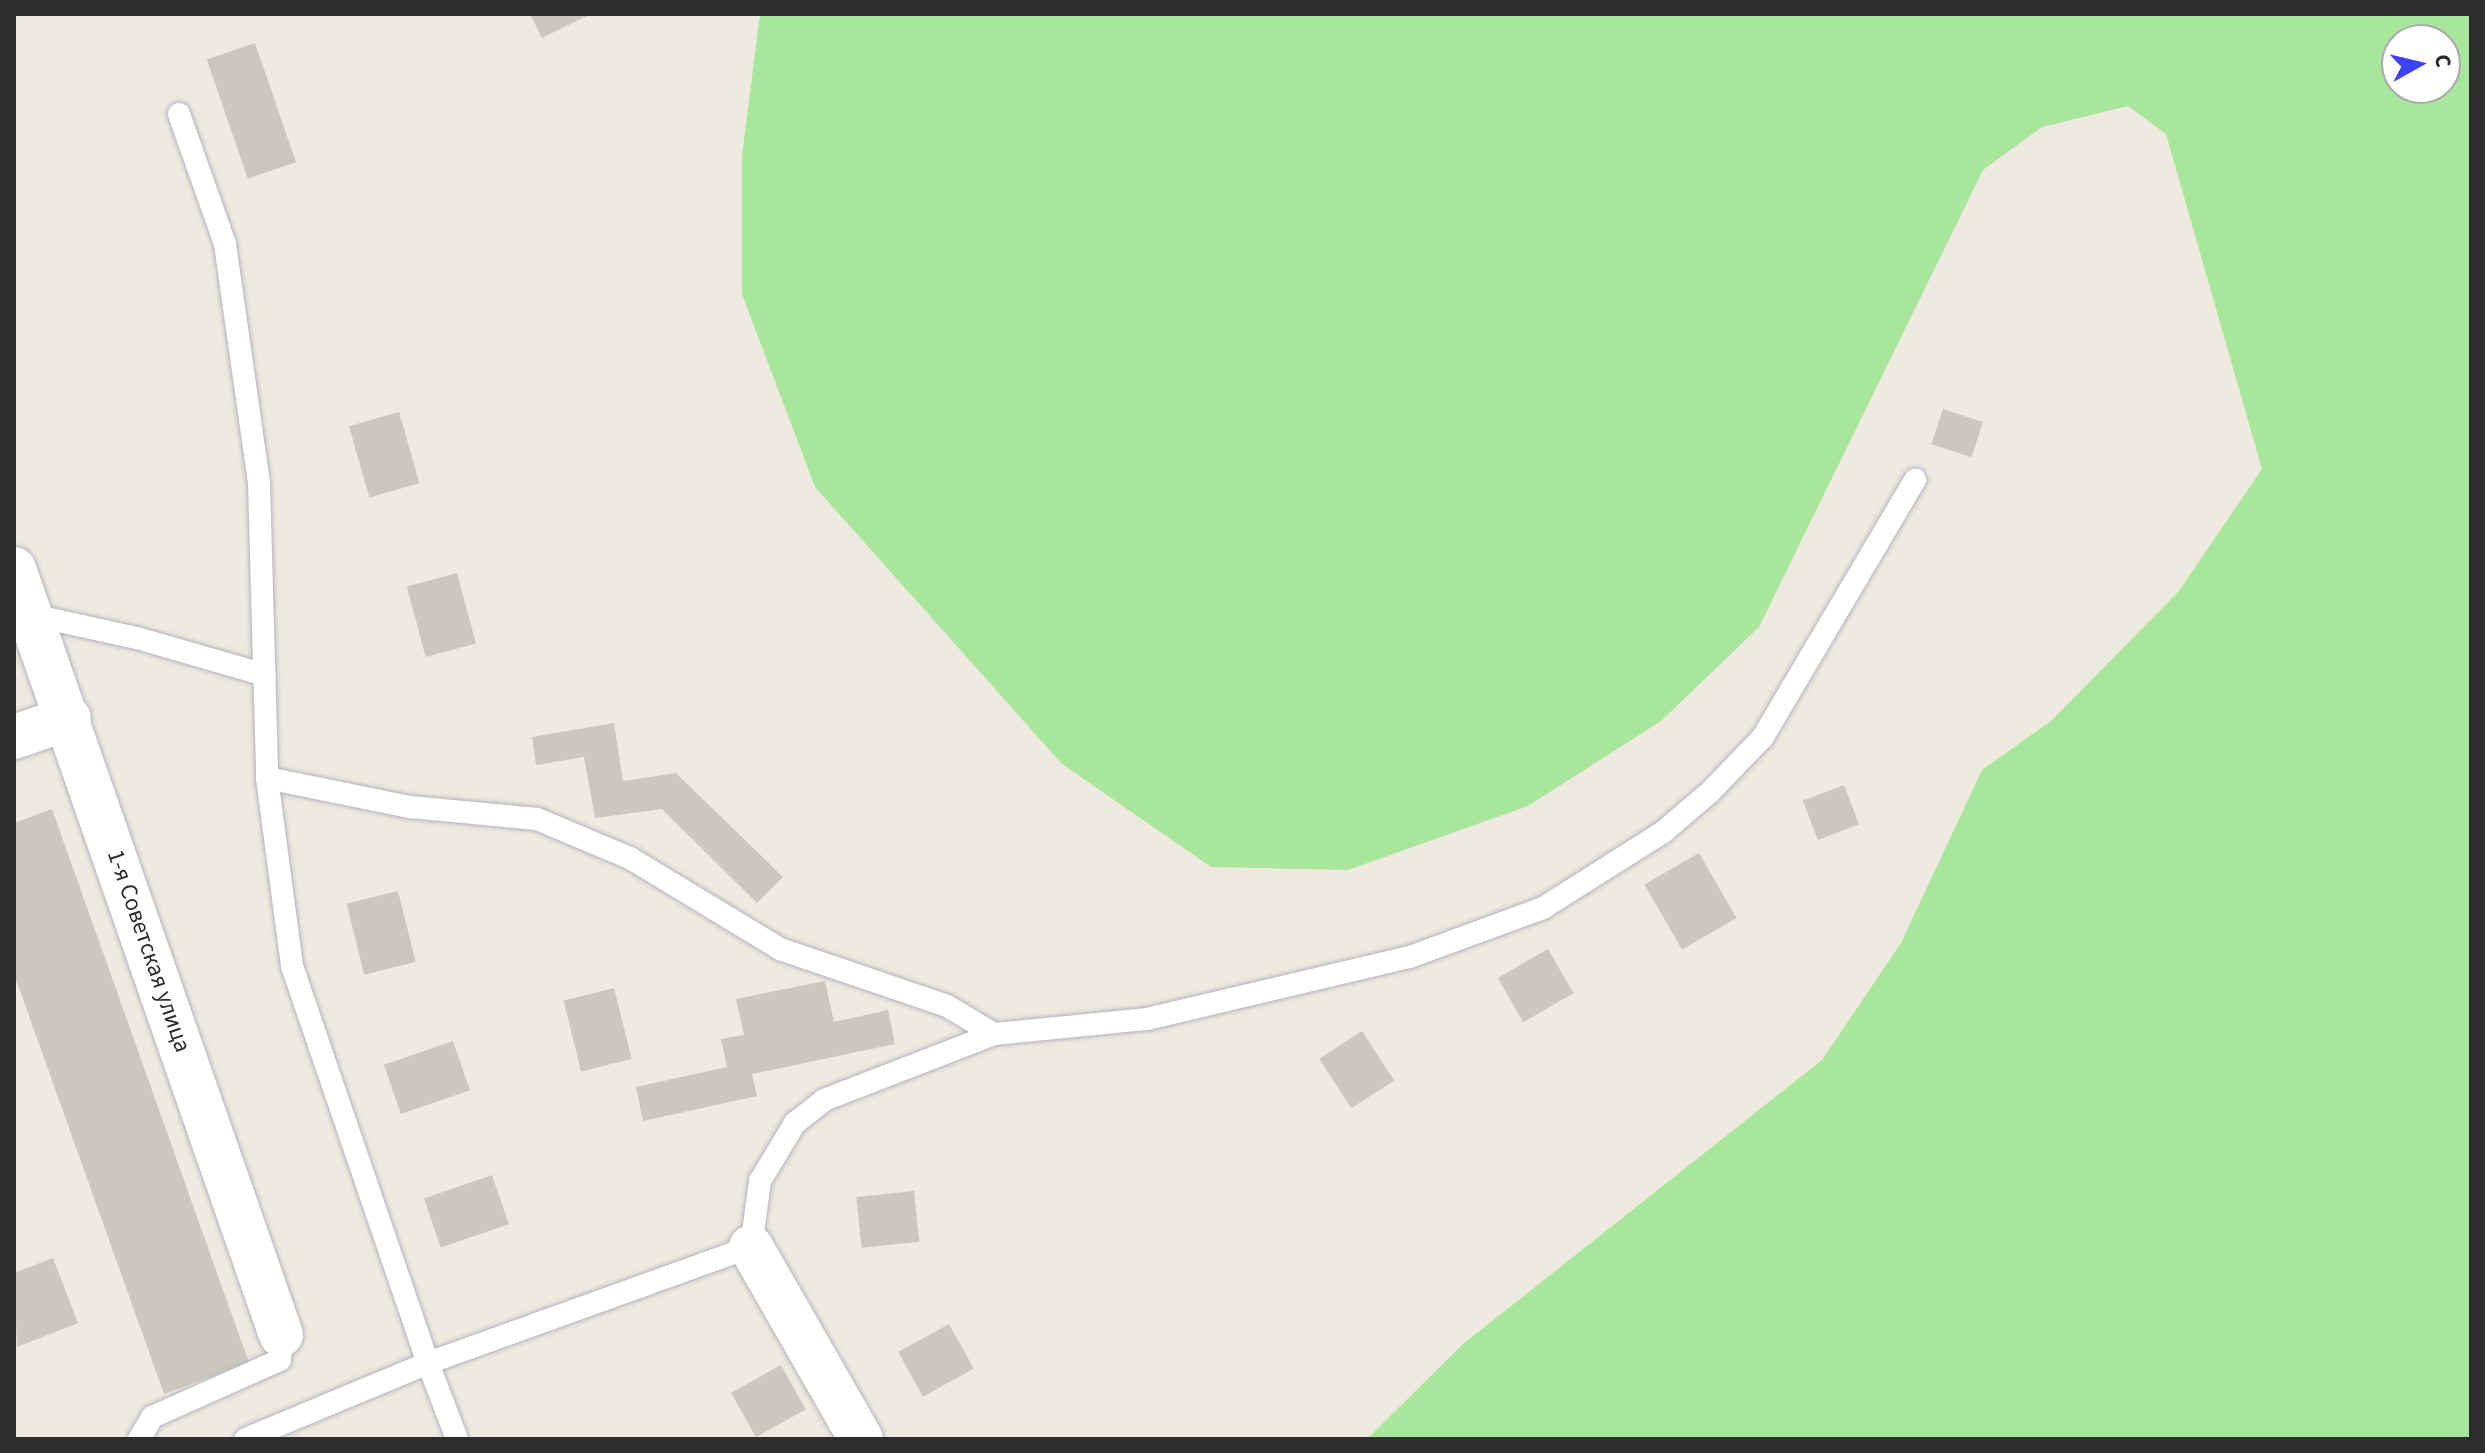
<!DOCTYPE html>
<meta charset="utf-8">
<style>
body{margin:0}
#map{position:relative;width:2485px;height:1453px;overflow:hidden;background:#eeeadf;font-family:"Source Sans 3",sans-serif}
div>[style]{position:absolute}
.green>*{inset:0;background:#a8e69b}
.building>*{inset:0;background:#cac8bd;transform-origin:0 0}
.roads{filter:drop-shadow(0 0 2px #b3b3c0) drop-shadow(0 0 2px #b3b3c0)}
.service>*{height:22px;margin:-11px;padding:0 11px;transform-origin:11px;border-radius:11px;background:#fff}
.minor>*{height:44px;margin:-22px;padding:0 22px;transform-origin:22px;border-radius:22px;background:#fff}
span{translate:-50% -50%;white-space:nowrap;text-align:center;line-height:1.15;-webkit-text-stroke:7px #fff;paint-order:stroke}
.street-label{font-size:24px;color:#2d2d2d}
.frame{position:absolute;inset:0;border:16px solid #2d2d2d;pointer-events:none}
.north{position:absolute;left:2381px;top:24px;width:80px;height:80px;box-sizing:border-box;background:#fff;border:2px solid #ababab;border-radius:50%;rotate:82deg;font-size:22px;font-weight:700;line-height:32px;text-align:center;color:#2d2d2d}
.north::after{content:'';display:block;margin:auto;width:28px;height:36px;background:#3c42ff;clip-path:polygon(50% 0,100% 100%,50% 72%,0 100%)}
</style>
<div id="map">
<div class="green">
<i style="clip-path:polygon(evenodd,760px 14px,2471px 14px,2471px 1439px,1367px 1439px,1463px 1344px,1822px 1060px,1901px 943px,1982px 770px,2051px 721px,2179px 591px,2262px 469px,2166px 134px,2128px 106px,2042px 127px,1983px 170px,1759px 627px,1661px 721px,1528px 806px,1348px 870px,1211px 867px,1062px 764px,815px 487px,742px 294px,742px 156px,760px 14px,2397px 40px,2445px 40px,2445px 88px,2397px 88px,2397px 40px)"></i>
</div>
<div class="building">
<i style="clip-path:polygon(530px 14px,591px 14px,542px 38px)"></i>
<i style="left:255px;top:43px;width:126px;height:51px;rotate:71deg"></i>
<i style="left:1943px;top:409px;width:42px;height:37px;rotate:18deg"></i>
<i style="left:399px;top:412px;width:74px;height:52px;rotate:74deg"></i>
<i style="left:457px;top:573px;width:73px;height:52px;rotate:75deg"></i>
<i style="clip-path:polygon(614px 723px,623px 781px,676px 773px,783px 877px,757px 903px,662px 809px,595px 818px,584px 757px,536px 765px,532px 737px)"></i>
<i style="left:1844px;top:785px;width:42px;height:44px;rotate:69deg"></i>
<i style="clip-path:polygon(52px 809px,249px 1363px,164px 1394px,14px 974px,14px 823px)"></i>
<i style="left:1699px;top:853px;width:75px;height:63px;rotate:60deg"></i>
<i style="left:398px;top:891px;width:73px;height:53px;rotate:76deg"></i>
<i style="left:1548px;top:949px;width:51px;height:58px;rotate:60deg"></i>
<i style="clip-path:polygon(825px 981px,834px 1022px,888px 1010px,895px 1044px,752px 1074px,757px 1096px,643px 1121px,636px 1087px,727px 1067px,721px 1039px,744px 1035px,736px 999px)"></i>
<i style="left:614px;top:988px;width:73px;height:52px;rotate:76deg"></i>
<i style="left:1362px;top:1031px;width:59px;height:51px;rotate:57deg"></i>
<i style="left:453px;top:1041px;width:52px;height:73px;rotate:71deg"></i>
<i style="left:492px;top:1175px;width:52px;height:72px;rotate:71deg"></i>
<i style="left:914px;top:1191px;width:51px;height:58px;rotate:84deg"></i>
<i style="clip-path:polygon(53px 1258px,78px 1323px,17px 1347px,14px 1273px)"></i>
<i style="left:949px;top:1324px;width:51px;height:58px;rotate:61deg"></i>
<i style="left:781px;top:1365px;width:51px;height:57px;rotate:61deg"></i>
</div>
<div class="roads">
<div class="service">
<i style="left:179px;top:114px;width:138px;rotate:70.5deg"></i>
<i style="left:225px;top:244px;width:241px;rotate:81.9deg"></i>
<i style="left:259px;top:483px;width:295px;rotate:88.4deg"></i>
<i style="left:267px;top:778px;width:190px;rotate:82.4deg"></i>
<i style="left:292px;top:966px;width:420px;rotate:71.1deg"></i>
<i style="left:428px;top:1363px;width:198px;rotate:157.4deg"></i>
<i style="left:32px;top:615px;width:107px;rotate:12.4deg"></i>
<i style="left:137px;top:638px;width:133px;rotate:16.1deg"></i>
<i style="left:267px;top:778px;width:146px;rotate:11.5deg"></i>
<i style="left:410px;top:807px;width:128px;rotate:5.4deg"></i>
<i style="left:537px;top:819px;width:101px;rotate:22.8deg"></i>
<i style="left:630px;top:858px;width:175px;rotate:31.2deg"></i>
<i style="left:780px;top:949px;width:176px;rotate:18.8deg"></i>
<i style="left:947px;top:1006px;width:55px;rotate:30.8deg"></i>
<i style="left:139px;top:1439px;width:26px;rotate:-59deg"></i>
<i style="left:152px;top:1417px;width:140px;rotate:-24deg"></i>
<i style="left:280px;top:1360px;width:25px;rotate:-88deg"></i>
<i style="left:457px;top:1439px;width:81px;rotate:-110.9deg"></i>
<i style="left:428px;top:1363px;width:343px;rotate:-19.8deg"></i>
<i style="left:751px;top:1247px;width:67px;rotate:-82.2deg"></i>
<i style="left:760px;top:1181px;width:68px;rotate:-58.9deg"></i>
<i style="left:795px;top:1123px;width:37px;rotate:-38deg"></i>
<i style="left:824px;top:1100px;width:182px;rotate:-21.2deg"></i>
<i style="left:994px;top:1034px;width:154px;rotate:-5.6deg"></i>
<i style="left:1147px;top:1019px;width:270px;rotate:-13.3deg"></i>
<i style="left:1410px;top:957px;width:142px;rotate:-20.2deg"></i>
<i style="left:1543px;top:908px;width:142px;rotate:-32.3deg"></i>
<i style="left:1663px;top:832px;width:62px;rotate:-40.4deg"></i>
<i style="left:1710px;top:792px;width:76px;rotate:-46.1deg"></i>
<i style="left:1763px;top:737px;width:299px;rotate:-59.4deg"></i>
</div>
<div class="minor">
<i style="left:14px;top:569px;width:811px;rotate:70.78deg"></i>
<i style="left:14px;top:737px;width:58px;rotate:-19.1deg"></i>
<i style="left:751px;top:1247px;width:221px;rotate:60.2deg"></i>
</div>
</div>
<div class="street-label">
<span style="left:149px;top:951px;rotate:71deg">1-я Советская улица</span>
</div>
<div class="frame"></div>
<div class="north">С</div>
</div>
